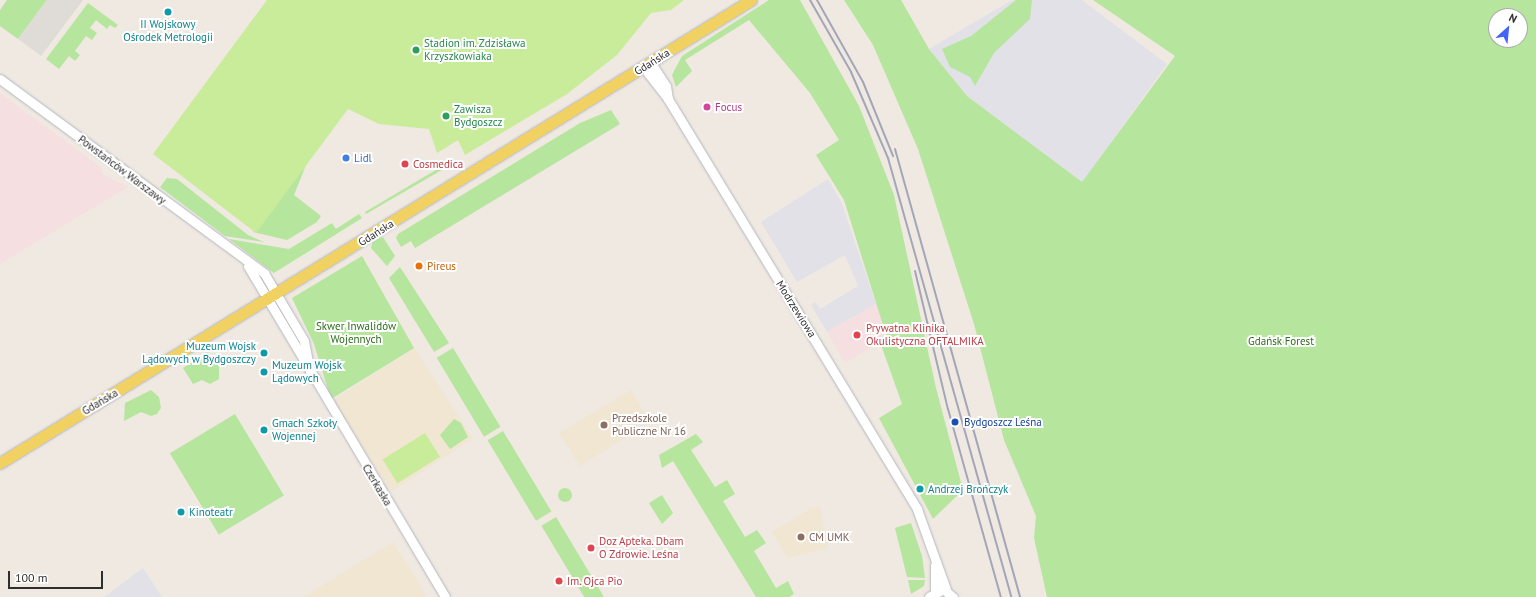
<!DOCTYPE html>
<meta charset="utf-8">
<style>
body{margin:0}
#map{position:relative;width:1536px;height:597px;overflow:hidden;background:#efe9e1;font-family:"PT Sans",sans-serif}
div>[style]{position:absolute}
.industrial>*{inset:0;background:#e3e1e8}
.education>*{inset:0;background:#f0e6d1;transform-origin:0 0}
.medical>*{inset:0;background:#f5dfe0}
.green>*{inset:0;background:#b6e59e;transform-origin:0 0}
.round{border-radius:50%}
.pitch>*{inset:0;background:#c9ec9a;transform-origin:0 0}
.plaza>*{inset:0;background:#dfdcd8}
.roads{filter:drop-shadow(0 0 1px #b4b7c1) drop-shadow(0 0 1px #b4b7c1)}
.minor>*{height:9px;margin:-4.5px;padding:0 4.5px;transform-origin:4.5px;border-radius:4.5px;background:#fff}
.major>*{height:11px;margin:-5.5px;padding:0 5.5px;transform-origin:5.5px;border-radius:5.5px;background:#f2d163}
.rail>*{height:2px;margin:-1px;padding:0 1px;transform-origin:1px;border-radius:1px;background:#a3a6b8}
.dots>*{width:11px;height:11px;translate:-50% -50%;box-sizing:border-box;border:2px solid #fff;border-radius:50%}
span{translate:-50% -50%;white-space:nowrap;text-align:center;line-height:1.15;-webkit-text-stroke:4px #fff;paint-order:stroke}
.culture-label{font-size:11px;color:#0d838f}
.right{translate:-100% -50%;text-align:right}
.left{translate:0 -50%;text-align:left}
.leisure-label{font-size:11px;color:#27864d}
.street-label{font-size:11px;color:#2e2e2e}
.hotel-label{font-size:11px;color:#b23c85}
.shop-label{font-size:11px;color:#366cbe}
.health-label{font-size:11px;color:#be3a42}
.food-label{font-size:11px;color:#c56008}
.park-label{font-size:11px;color:#2c6e1b}
.education-label{font-size:11px;color:#785e54}
.transit-label{font-size:11px;color:#164399}
.north{position:absolute;left:1488px;top:8px;width:40px;height:40px;box-sizing:border-box;background:#fff;border:1px solid #ababab;border-radius:50%;rotate:27deg;font-size:11px;font-weight:700;line-height:16px;text-align:center;color:#2e2e2e}
.north::after{content:'';display:block;margin:auto;width:14px;height:18px;background:#4264fb;clip-path:polygon(50% 0,100% 100%,50% 72%,0 100%)}
.scale{position:absolute;left:8px;top:571px;width:95px;height:18px;box-sizing:border-box;border:2px solid #2e2e2e;border-top:0;padding-left:5px;font-size:12px;line-height:14px;white-space:nowrap;color:#2e2e2e;-webkit-text-stroke:3px #fff;paint-order:stroke}
</style>
<div id="map">
<div class="industrial">
<i style="clip-path:polygon(1012px 0,1082px 0,1167px 64px,1082px 183px,967px 96px,929px 49px)"></i>
<i style="clip-path:polygon(828px 179px,842px 204px,876px 304px,827px 332px,811px 305px,815px 302px,820px 309px,858px 286px,845px 255px,797px 282px,761px 222px)"></i>
<i style="clip-path:polygon(143px 568px,162px 597px,104px 597px,139px 571px)"></i>
</div>
<div class="education">
<i style="left:414px;top:348px;width:108px;height:97px;rotate:57deg"></i>
<i style="clip-path:polygon(631px 390px,647px 417px,622px 433px,625px 438px,580px 466px,559px 433px)"></i>
<i style="clip-path:polygon(820px 507px,828px 548px,788px 558px,772px 532px,810px 509px)"></i>
<i style="clip-path:polygon(393px 542px,427px 597px,303px 597px)"></i>
</div>
<div class="medical">
<i style="clip-path:polygon(0 93px,102px 168px,102px 174px,128px 187px,0 264px)"></i>
<i style="clip-path:polygon(876px 304px,887px 338px,845px 363px,827px 332px)"></i>
</div>
<div class="green">
<i style="clip-path:polygon(7px 0,47px 0,18px 39px,0 26px,0 10px)"></i>
<i style="clip-path:polygon(769px 0,800px 0,859px 106px,894px 195px,936px 388px,963px 490px,933px 519px,879px 418px,902px 404px,880px 342px,887px 338px,844px 200px,816px 155px,839px 140px,810px 93px,749px 20px,685px 60px,692px 71px,676px 87px,672px 75px,682px 56px)"></i>
<i style="clip-path:polygon(evenodd,844px 0,901px 0,929px 49px,967px 96px,1082px 182px,1175px 56px,1093px 0,1536px 0,1536px 597px,1047px 597px,1034px 538px,1036px 516px,1004px 440px,974px 324px,918px 149px,873px 45px,844px 0,1496px 16px,1520px 16px,1520px 40px,1496px 40px,1496px 16px)"></i>
<i style="clip-path:polygon(1016px 0,1032px 0,1030px 19px,994px 53px,975px 86px,970px 77px,950px 67px,942px 49px,971px 36px)"></i>
<i style="clip-path:polygon(88px 3px,118px 25px,115px 28px,110px 25px,107px 29px,96px 20px,90px 28px,97px 33px,92px 40px,86px 36px,75px 51px,80px 55px,75px 61px,69px 56px,59px 69px,46px 59px)"></i>
<i style="clip-path:polygon(611px 110px,620px 124px,415px 248px,411px 241px,401px 247px,396px 238px,398px 234px,580px 123px)"></i>
<i style="clip-path:polygon(308px 160px,294px 195px,321px 216px,317px 222px,287px 240px,253px 232px)"></i>
<i style="clip-path:polygon(451px 161px,452px 164px,366px 214px,365px 212px)"></i>
<i style="clip-path:polygon(167px 178px,177px 179px,248px 235px,264px 242px,225px 236px,160px 187px)"></i>
<i style="clip-path:polygon(359px 214px,362px 218px,274px 273px,229px 239px,289px 249px,332px 223px,336px 229px)"></i>
<i style="clip-path:polygon(383px 237px,395px 256px,387px 266px,371px 248px,373px 240px)"></i>
<i style="clip-path:polygon(362px 256px,414px 348px,331px 399px,314px 344px,292px 298px)"></i>
<i style="clip-path:polygon(400px 267px,449px 343px,434px 352px,389px 278px)"></i>
<i style="left:453px;top:348px;width:92px;height:19px;rotate:59deg"></i>
<i style="clip-path:polygon(208px 352px,219px 367px,219px 379px,210px 384px,202px 380px,193px 384px,183px 368px)"></i>
<i style="clip-path:polygon(151px 390px,159px 397px,161px 408px,157px 414px,151px 416px,141px 412px,124px 421px,125px 403px)"></i>
<i style="left:235px;top:414px;width:95px;height:76px;rotate:59deg"></i>
<i style="clip-path:polygon(454px 419px,461px 423px,468px 437px,450px 449px,440px 435px)"></i>
<i style="left:503px;top:431px;width:94px;height:18px;rotate:59deg"></i>
<i style="clip-path:polygon(696px 434px,703px 442px,691px 450px,715px 487px,727px 480px,735px 494px,723px 501px,745px 537px,757px 530px,766px 543px,754px 551px,776px 588px,788px 581px,794px 594px,789px 597px,756px 597px,673px 461px,662px 468px,659px 455px)"></i>
<i class="round" style="left:558px;top:488px;width:14px;height:14px"></i>
<i style="clip-path:polygon(662px 495px,673px 513px,662px 524px,649px 503px)"></i>
<i style="left:556px;top:517px;width:93px;height:17px;rotate:59deg"></i>
<i style="clip-path:polygon(911px 523px,922px 556px,925px 578px,907px 577px,895px 528px)"></i>
<i style="clip-path:polygon(908px 580px,925px 580px,924px 586px,911px 594px)"></i>
</div>
<div class="pitch">
<i style="clip-path:polygon(267px 0,684px 0,671px 10px,651px 13px,617px 55px,567px 94px,465px 155px,458px 140px,437px 153px,429px 129px,379px 124px,348px 109px,256px 233px,153px 154px)"></i>
<i style="left:425px;top:433px;width:28px;height:50px;rotate:58deg"></i>
</div>
<div class="plaza">
<i style="clip-path:polygon(47px 0,83px 0,41px 56px,18px 39px)"></i>
</div>
<div class="roads">
<div class="minor">
<i style="left:651px;top:63px;width:27px;rotate:57deg"></i>
<i style="left:666px;top:86px;width:13px;rotate:81deg"></i>
<i style="left:644px;top:68px;width:39px;rotate:52deg"></i>
<i style="left:668px;top:99px;width:480px;rotate:58.7deg"></i>
<i style="left:917px;top:509px;width:85px;rotate:70.1deg"></i>
<i style="left:0;top:79px;width:328px;rotate:36.3deg"></i>
<i style="left:264px;top:273px;width:79px;rotate:59.5deg"></i>
<i style="left:304px;top:341px;width:32px;rotate:79deg"></i>
<i style="left:248px;top:266px;width:385px;rotate:59.2deg"></i>
<i style="left:935px;top:590px;width:25px;rotate:-90deg"></i>
<i style="left:929px;top:597px;width:16px;rotate:-30deg"></i>
<i style="left:943px;top:589px;width:13px;rotate:39deg"></i>
</div>
<div class="major">
<i style="left:0;top:463px;width:882px;rotate:-31.65deg"></i>
</div>
</div>
<div class="rail">
<i style="left:810px;top:0;width:83px;rotate:60.3deg"></i>
<i style="left:851px;top:72px;width:94px;rotate:66.7deg"></i>
<i style="left:888px;top:158px;width:456px;rotate:74.3deg"></i>
<i style="left:817px;top:0;width:94px;rotate:60.7deg"></i>
<i style="left:863px;top:82px;width:80px;rotate:67.9deg"></i>
<i style="left:895px;top:149px;width:465px;rotate:74.4deg"></i>
<i style="left:915px;top:271px;width:142px;rotate:76.6deg"></i>
<i style="left:948px;top:409px;width:195px;rotate:74.3deg"></i>
</div>
<div class="dots">
<i style="left:168px;top:12px;background:#0f9aa8"></i>
<i style="left:416px;top:50px;background:#2e9e5b"></i>
<i style="left:707px;top:107px;background:#d1479c"></i>
<i style="left:446px;top:116px;background:#2e9e5b"></i>
<i style="left:346px;top:158px;background:#3f7fe0"></i>
<i style="left:405px;top:164px;background:#e0444e"></i>
<i style="left:419px;top:266px;background:#e8710a"></i>
<i style="left:857px;top:335px;background:#e0444e"></i>
<i style="left:264px;top:353px;background:#0f9aa8"></i>
<i style="left:264px;top:372px;background:#0f9aa8"></i>
<i style="left:955px;top:422px;background:#1a4fb4"></i>
<i style="left:604px;top:425px;background:#8d6e63"></i>
<i style="left:264px;top:430px;background:#0f9aa8"></i>
<i style="left:920px;top:489px;background:#0f9aa8"></i>
<i style="left:181px;top:512px;background:#0f9aa8"></i>
<i style="left:801px;top:537px;background:#8d6e63"></i>
<i style="left:591px;top:548px;background:#e0444e"></i>
<i style="left:559px;top:581px;background:#e0444e"></i>
</div>
<div class="culture-label">
<span style="left:168px;top:31px">II Wojskowy<br>Ośrodek Metrologii</span>
<span class="right" style="left:256px;top:353px">Muzeum Wojsk<br>Lądowych w Bydgoszczy</span>
<span class="left" style="left:272px;top:372px">Muzeum Wojsk<br>Lądowych</span>
<span class="left" style="left:272px;top:430px">Gmach Szkoły<br>Wojennej</span>
<span class="left" style="left:928px;top:489px">Andrzej Brończyk</span>
<span class="left" style="left:189px;top:512px">Kinoteatr</span>
</div>
<div class="leisure-label">
<span class="left" style="left:424px;top:50px">Stadion im. Zdzisława<br>Krzyszkowiaka</span>
<span class="left" style="left:454px;top:116px">Zawisza<br>Bydgoszcz</span>
</div>
<div class="street-label">
<span style="left:652px;top:62px;rotate:-32deg">Gdańska</span>
<span style="left:122px;top:170px;rotate:37deg">Powstańców Warszawy</span>
<span style="left:376px;top:233px;rotate:-32deg">Gdańska</span>
<span style="left:796px;top:309px;rotate:58deg">Modrzewiowa</span>
<span style="left:100px;top:402px;rotate:-31deg">Gdańska</span>
<span style="left:377px;top:485px;rotate:59deg">Czerkaska</span>
</div>
<div class="hotel-label">
<span class="left" style="left:715px;top:107px">Focus</span>
</div>
<div class="shop-label">
<span class="left" style="left:354px;top:158px">Lidl</span>
</div>
<div class="health-label">
<span class="left" style="left:413px;top:164px">Cosmedica</span>
<span class="left" style="left:866px;top:335px">Prywatna Klinika<br>Okulistyczna OFTALMIKA</span>
<span class="left" style="left:599px;top:548px">Doz Apteka. Dbam<br>O Zdrowie. Leśna</span>
<span class="left" style="left:567px;top:581px">Im. Ojca Pio</span>
</div>
<div class="food-label">
<span class="left" style="left:427px;top:266px">Pireus</span>
</div>
<div class="park-label">
<span style="left:356px;top:333px">Skwer Inwalidów<br>Wojennych</span>
<span style="left:1281px;top:341px">Gdańsk Forest</span>
</div>
<div class="education-label">
<span class="left" style="left:612px;top:425px">Przedszkole<br>Publiczne Nr 16</span>
<span class="left" style="left:809px;top:537px">CM UMK</span>
</div>
<div class="transit-label">
<span class="left" style="left:964px;top:422px">Bydgoszcz Leśna</span>
</div>
<div class="north">N</div>
<div class="scale">100 m</div>
</div>
